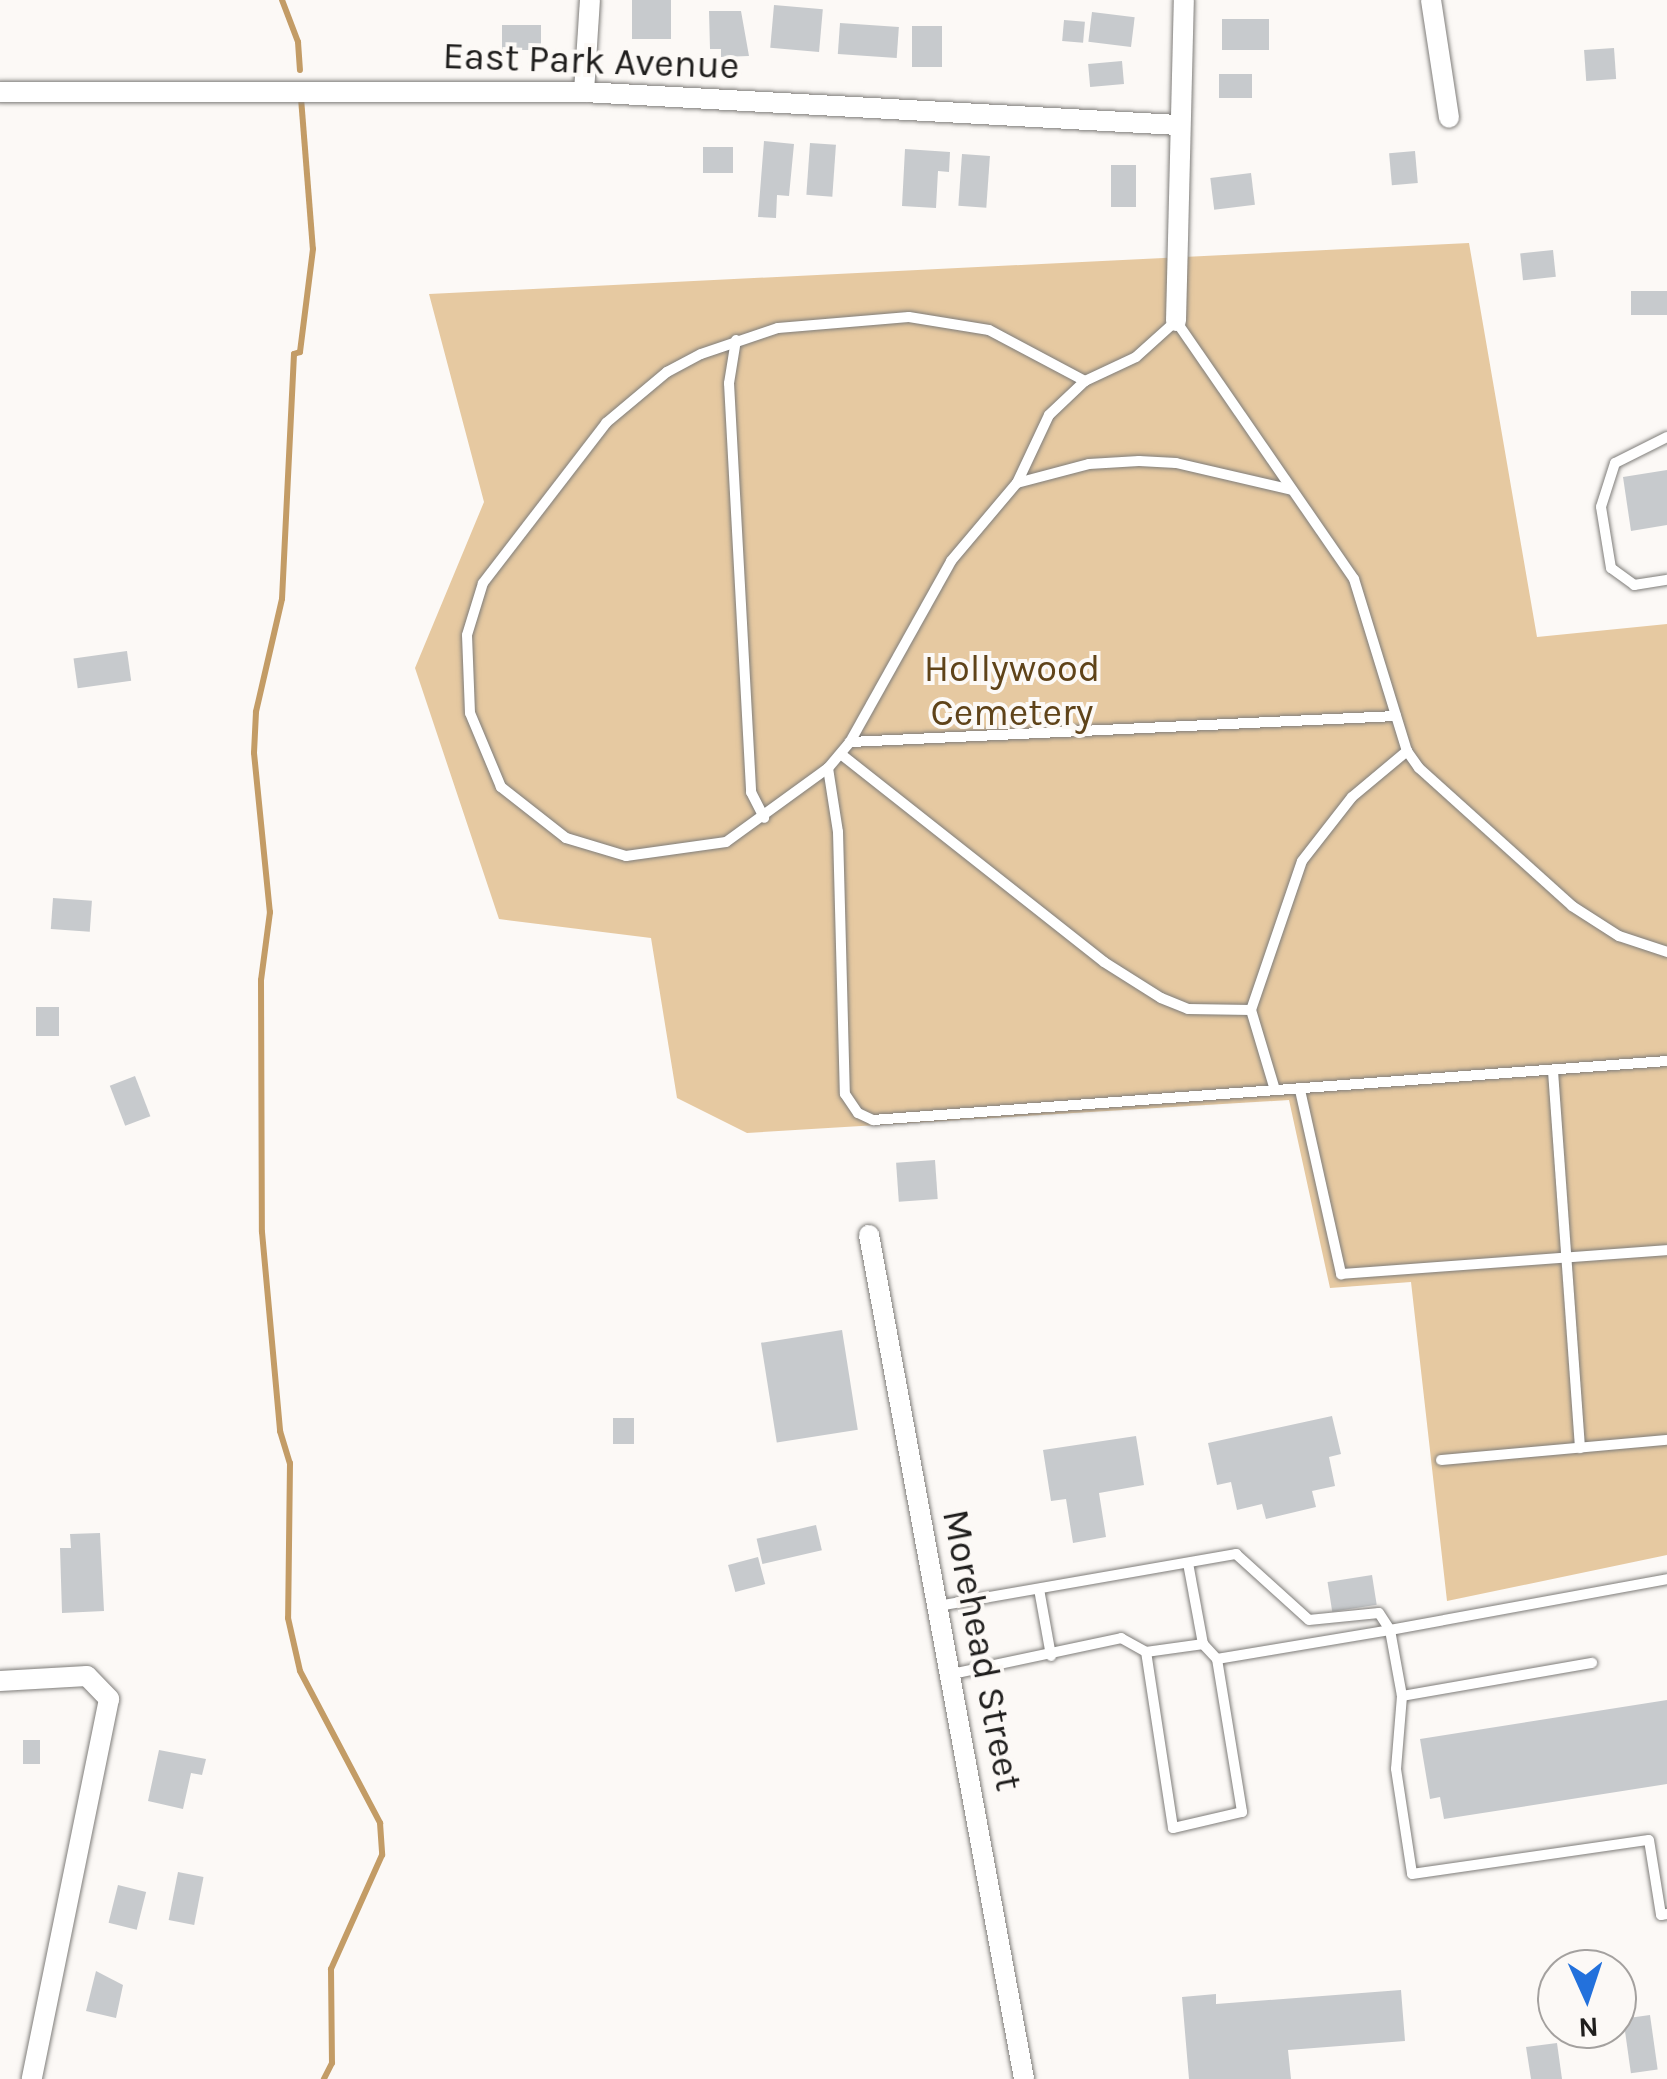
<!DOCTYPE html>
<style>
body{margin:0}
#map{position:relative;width:1667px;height:2079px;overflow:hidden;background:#fcf9f6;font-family:Karla,sans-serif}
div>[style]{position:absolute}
.green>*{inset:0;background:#e6c9a1}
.stream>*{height:6px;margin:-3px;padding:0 3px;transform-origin:3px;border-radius:3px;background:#c39c66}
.building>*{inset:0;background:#c7cacd;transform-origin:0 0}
.roads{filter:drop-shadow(0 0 2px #7f7d7a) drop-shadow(0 0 2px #7f7d7a)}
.service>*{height:10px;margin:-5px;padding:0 5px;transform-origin:5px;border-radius:5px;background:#fff}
.minor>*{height:20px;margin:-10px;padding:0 10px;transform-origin:10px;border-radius:10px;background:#fff}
span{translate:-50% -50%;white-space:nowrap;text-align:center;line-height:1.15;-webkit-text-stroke:8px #fcf9f6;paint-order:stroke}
.street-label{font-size:38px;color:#1f1e1d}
.park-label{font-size:38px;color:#5f4319}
.north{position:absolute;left:1537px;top:1949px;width:100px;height:100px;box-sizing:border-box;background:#fcf9f6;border:2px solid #a4a19f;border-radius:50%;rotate:177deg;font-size:28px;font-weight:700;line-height:40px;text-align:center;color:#1f1e1d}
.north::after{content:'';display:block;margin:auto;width:35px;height:45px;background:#2371dc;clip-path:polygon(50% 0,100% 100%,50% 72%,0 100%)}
</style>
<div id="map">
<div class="green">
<i style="clip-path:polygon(1469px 243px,1537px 637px,1667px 624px,1667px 1555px,1447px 1601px,1411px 1282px,1330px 1288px,1289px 1100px,747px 1133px,677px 1098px,651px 938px,499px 919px,415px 668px,484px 502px,429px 294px)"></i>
</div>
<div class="stream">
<i style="left:282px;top:0;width:45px;rotate:69.1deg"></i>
<i style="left:298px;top:42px;width:28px;rotate:86deg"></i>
<i style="left:301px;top:98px;width:151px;rotate:85.5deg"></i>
<i style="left:313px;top:249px;width:104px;rotate:97.2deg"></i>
<i style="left:300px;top:352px;width:6px;rotate:162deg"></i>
<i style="left:294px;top:354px;width:245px;rotate:92.8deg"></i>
<i style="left:282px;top:599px;width:116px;rotate:103deg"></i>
<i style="left:256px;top:712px;width:41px;rotate:92.8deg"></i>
<i style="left:254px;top:753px;width:160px;rotate:84.3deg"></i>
<i style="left:270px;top:912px;width:69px;rotate:97.5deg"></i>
<i style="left:261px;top:980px;width:252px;rotate:89.8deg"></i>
<i style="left:262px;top:1232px;width:200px;rotate:84.8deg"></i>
<i style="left:280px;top:1431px;width:34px;rotate:73deg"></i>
<i style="left:290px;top:1463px;width:155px;rotate:90.7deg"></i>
<i style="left:288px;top:1618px;width:54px;rotate:77.2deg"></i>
<i style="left:300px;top:1671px;width:172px;rotate:62.2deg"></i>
<i style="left:380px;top:1823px;width:32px;rotate:86deg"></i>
<i style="left:382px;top:1855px;width:125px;rotate:114.1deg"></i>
<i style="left:331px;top:1969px;width:94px;rotate:89.4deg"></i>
<i style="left:332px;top:2063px;width:18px;rotate:117deg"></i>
</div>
<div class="building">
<i style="left:632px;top:0;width:39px;height:39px"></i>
<i style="left:774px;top:5px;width:49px;height:43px;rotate:5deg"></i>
<i style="clip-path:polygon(709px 11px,741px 11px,749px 56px,721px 57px,721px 49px,710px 49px)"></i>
<i style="left:1092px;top:12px;width:43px;height:30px;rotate:7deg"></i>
<i style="left:1269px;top:19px;width:31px;height:47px;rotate:90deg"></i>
<i style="left:1064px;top:20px;width:21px;height:21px;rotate:5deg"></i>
<i style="left:840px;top:23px;width:59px;height:31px;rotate:4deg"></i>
<i style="left:502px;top:25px;width:39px;height:25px"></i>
<i style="left:912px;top:26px;width:30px;height:41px"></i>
<i style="left:1614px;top:48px;width:31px;height:30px;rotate:86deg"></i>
<i style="left:1122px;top:61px;width:23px;height:34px;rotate:85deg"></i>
<i style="left:1219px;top:74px;width:33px;height:24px"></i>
<i style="clip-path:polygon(764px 141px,794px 144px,789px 196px,777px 195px,776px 218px,758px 217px)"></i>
<i style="left:810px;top:143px;width:26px;height:52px;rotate:4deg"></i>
<i style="left:703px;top:147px;width:30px;height:26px"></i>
<i style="clip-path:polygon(905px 149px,950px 152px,949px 172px,938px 171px,936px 208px,902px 206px)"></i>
<i style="left:1415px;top:151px;width:32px;height:26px;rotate:85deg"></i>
<i style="left:962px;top:154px;width:28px;height:52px;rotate:4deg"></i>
<i style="left:1111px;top:165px;width:25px;height:42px"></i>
<i style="left:1251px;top:173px;width:32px;height:41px;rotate:83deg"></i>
<i style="left:1553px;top:250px;width:27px;height:33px;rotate:84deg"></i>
<i style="left:1667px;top:291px;width:24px;height:36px;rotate:90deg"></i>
<i style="clip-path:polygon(1667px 470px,1667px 525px,1631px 531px,1623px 477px)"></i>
<i style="left:127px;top:651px;width:30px;height:54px;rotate:82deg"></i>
<i style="left:53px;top:898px;width:39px;height:31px;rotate:4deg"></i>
<i style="left:36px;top:1007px;width:23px;height:29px"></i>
<i style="left:135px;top:1076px;width:43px;height:27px;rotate:69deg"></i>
<i style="left:935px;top:1160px;width:39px;height:39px;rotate:86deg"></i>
<i style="left:842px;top:1330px;width:101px;height:82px;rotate:81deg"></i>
<i style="clip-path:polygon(1332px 1416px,1341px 1454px,1329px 1457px,1335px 1486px,1312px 1491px,1316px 1507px,1266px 1519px,1262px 1504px,1237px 1510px,1231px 1482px,1217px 1485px,1208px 1443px)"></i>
<i style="left:613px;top:1418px;width:21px;height:26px"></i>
<i style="clip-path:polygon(1136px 1436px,1144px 1485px,1099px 1493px,1106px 1537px,1073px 1543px,1066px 1499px,1051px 1501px,1043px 1450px)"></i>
<i style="left:816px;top:1525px;width:26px;height:61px;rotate:77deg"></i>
<i style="clip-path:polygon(100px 1533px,104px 1611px,62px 1613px,60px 1548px,71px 1548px,70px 1534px)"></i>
<i style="left:758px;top:1557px;width:28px;height:31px;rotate:75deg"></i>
<i style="left:1372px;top:1575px;width:30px;height:45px;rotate:81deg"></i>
<i style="clip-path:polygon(1667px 1700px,1667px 1784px,1444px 1819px,1440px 1797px,1430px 1799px,1420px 1739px)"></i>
<i style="left:23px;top:1740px;width:17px;height:24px"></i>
<i style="clip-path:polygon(159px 1750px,206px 1759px,202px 1775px,191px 1773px,183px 1809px,148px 1801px)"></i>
<i style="left:178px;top:1872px;width:26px;height:49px;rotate:11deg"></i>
<i style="left:118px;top:1885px;width:29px;height:39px;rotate:14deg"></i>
<i style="clip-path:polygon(96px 1971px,123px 1985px,116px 2018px,86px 2011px)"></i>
<i style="clip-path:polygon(1401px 1990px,1405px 2041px,1288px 2050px,1291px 2079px,1189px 2079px,1182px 1997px,1216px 1994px,1216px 2004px)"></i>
<i style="left:1650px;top:2015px;width:55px;height:27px;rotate:82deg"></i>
<i style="clip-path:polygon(1557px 2043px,1562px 2079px,1531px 2079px,1526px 2047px)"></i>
</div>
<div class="roads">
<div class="service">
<i style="left:736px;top:340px;width:44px;rotate:99.2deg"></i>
<i style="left:729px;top:383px;width:410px;rotate:86.9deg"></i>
<i style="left:751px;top:792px;width:29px;rotate:63deg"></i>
<i style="left:1667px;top:437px;width:58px;rotate:153.4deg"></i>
<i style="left:1615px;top:463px;width:46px;rotate:107.7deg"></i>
<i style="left:1601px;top:507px;width:62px;rotate:80.7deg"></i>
<i style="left:1611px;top:568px;width:29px;rotate:36deg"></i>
<i style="left:1634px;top:585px;width:33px;rotate:-9deg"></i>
<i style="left:1017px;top:483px;width:74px;rotate:-14.8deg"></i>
<i style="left:1089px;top:464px;width:50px;rotate:-3.4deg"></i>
<i style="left:1139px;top:461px;width:37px;rotate:3deg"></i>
<i style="left:1176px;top:463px;width:119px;rotate:13.1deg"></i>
<i style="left:1396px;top:716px;width:547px;rotate:177.27deg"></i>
<i style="left:850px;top:742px;width:34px;rotate:130deg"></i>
<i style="left:828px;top:768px;width:126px;rotate:144deg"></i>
<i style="left:726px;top:842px;width:101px;rotate:172deg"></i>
<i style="left:626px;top:856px;width:63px;rotate:-163.3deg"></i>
<i style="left:566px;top:838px;width:83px;rotate:-141.9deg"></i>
<i style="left:501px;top:787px;width:80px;rotate:-112.7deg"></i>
<i style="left:470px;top:713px;width:78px;rotate:-92.2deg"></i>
<i style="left:467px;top:635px;width:54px;rotate:-72.9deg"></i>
<i style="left:483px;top:583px;width:202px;rotate:-52.4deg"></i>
<i style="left:606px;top:423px;width:80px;rotate:-39.9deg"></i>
<i style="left:667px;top:372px;width:38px;rotate:-28deg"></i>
<i style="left:701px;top:354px;width:81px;rotate:-18.7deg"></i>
<i style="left:778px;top:328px;width:131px;rotate:-4.8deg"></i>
<i style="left:909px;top:317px;width:81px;rotate:9.2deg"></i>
<i style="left:989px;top:330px;width:109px;rotate:28deg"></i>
<i style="left:1085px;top:381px;width:56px;rotate:-25.2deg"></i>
<i style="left:1136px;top:357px;width:54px;rotate:-42deg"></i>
<i style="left:1176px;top:321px;width:313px;rotate:55.4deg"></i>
<i style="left:1354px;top:579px;width:180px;rotate:72.9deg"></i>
<i style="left:1407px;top:751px;width:21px;rotate:55deg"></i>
<i style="left:1419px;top:768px;width:206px;rotate:42deg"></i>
<i style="left:1572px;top:906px;width:56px;rotate:32.6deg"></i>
<i style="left:1619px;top:936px;width:51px;rotate:18.4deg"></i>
<i style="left:850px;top:742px;width:207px;rotate:-60.8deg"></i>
<i style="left:951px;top:561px;width:102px;rotate:-49.8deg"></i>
<i style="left:1017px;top:483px;width:75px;rotate:-64.8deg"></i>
<i style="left:1049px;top:415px;width:50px;rotate:-43.4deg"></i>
<i style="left:842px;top:755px;width:334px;rotate:38.3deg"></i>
<i style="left:1104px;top:962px;width:67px;rotate:32.3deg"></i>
<i style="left:1161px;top:998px;width:29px;rotate:22deg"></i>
<i style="left:1188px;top:1009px;width:63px;rotate:0.9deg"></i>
<i style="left:828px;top:768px;width:65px;rotate:81.1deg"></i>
<i style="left:838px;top:832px;width:262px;rotate:88.5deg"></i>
<i style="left:845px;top:1094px;width:23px;rotate:56deg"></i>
<i style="left:858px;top:1113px;width:17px;rotate:25deg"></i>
<i style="left:873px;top:1120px;width:796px;rotate:-4.25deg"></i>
<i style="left:1553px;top:1071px;width:378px;rotate:85.9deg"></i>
<i style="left:1275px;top:1090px;width:84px;rotate:-106.7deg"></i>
<i style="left:1251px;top:1010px;width:157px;rotate:-71.1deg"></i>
<i style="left:1302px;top:861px;width:81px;rotate:-52deg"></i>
<i style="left:1352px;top:797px;width:72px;rotate:-39.9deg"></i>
<i style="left:1300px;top:1090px;width:189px;rotate:77.4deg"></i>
<i style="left:1341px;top:1274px;width:327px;rotate:-4.2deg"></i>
<i style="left:1441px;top:1460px;width:227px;rotate:-5.1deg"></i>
<i style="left:1188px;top:1563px;width:82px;rotate:79.5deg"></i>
<i style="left:1039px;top:1589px;width:68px;rotate:79.8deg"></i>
<i style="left:938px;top:1606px;width:303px;rotate:-9.9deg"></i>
<i style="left:1236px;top:1554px;width:98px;rotate:42.1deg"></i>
<i style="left:1309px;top:1620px;width:70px;rotate:-5.7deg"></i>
<i style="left:1379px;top:1613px;width:20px;rotate:57deg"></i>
<i style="left:1390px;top:1630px;width:282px;rotate:-10.4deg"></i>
<i style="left:1217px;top:1659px;width:175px;rotate:-9.5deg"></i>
<i style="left:1390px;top:1630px;width:67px;rotate:79.7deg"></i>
<i style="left:1402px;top:1696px;width:73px;rotate:94.7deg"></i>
<i style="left:1396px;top:1769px;width:106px;rotate:81.3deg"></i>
<i style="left:1412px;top:1874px;width:239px;rotate:-8.2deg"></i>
<i style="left:1649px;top:1840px;width:76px;rotate:80.9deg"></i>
<i style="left:1661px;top:1915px;width:6px;rotate:-9deg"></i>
<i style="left:952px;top:1674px;width:173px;rotate:-12deg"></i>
<i style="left:1121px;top:1638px;width:29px;rotate:29deg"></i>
<i style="left:1146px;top:1652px;width:58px;rotate:-8deg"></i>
<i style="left:1203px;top:1644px;width:21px;rotate:47deg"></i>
<i style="left:1217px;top:1659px;width:155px;rotate:80.7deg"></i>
<i style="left:1242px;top:1812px;width:71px;rotate:166.9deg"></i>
<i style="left:1173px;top:1828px;width:178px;rotate:-98.7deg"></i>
<i style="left:1402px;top:1696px;width:193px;rotate:-9.9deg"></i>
</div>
<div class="minor">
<i style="left:1431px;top:0;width:119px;rotate:81.3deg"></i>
<i style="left:0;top:92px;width:584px"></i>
<i style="left:584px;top:92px;width:595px;rotate:3.18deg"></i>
<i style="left:584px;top:92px;width:92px;rotate:-86.3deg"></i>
<i style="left:1176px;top:321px;width:321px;rotate:-88.6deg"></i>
<i style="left:869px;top:1235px;width:858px;rotate:79.59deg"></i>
<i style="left:0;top:1681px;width:87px;rotate:-3.3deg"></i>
<i style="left:87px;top:1676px;width:32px;rotate:46deg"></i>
<i style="left:109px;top:1699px;width:388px;rotate:101.5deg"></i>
</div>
</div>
<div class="street-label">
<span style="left:591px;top:61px;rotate:2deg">East Park Avenue</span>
<span style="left:982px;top:1650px;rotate:79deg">Morehead Street</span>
</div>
<div class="park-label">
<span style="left:1012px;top:691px">Hollywood<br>Cemetery</span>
</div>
<div class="north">N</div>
</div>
